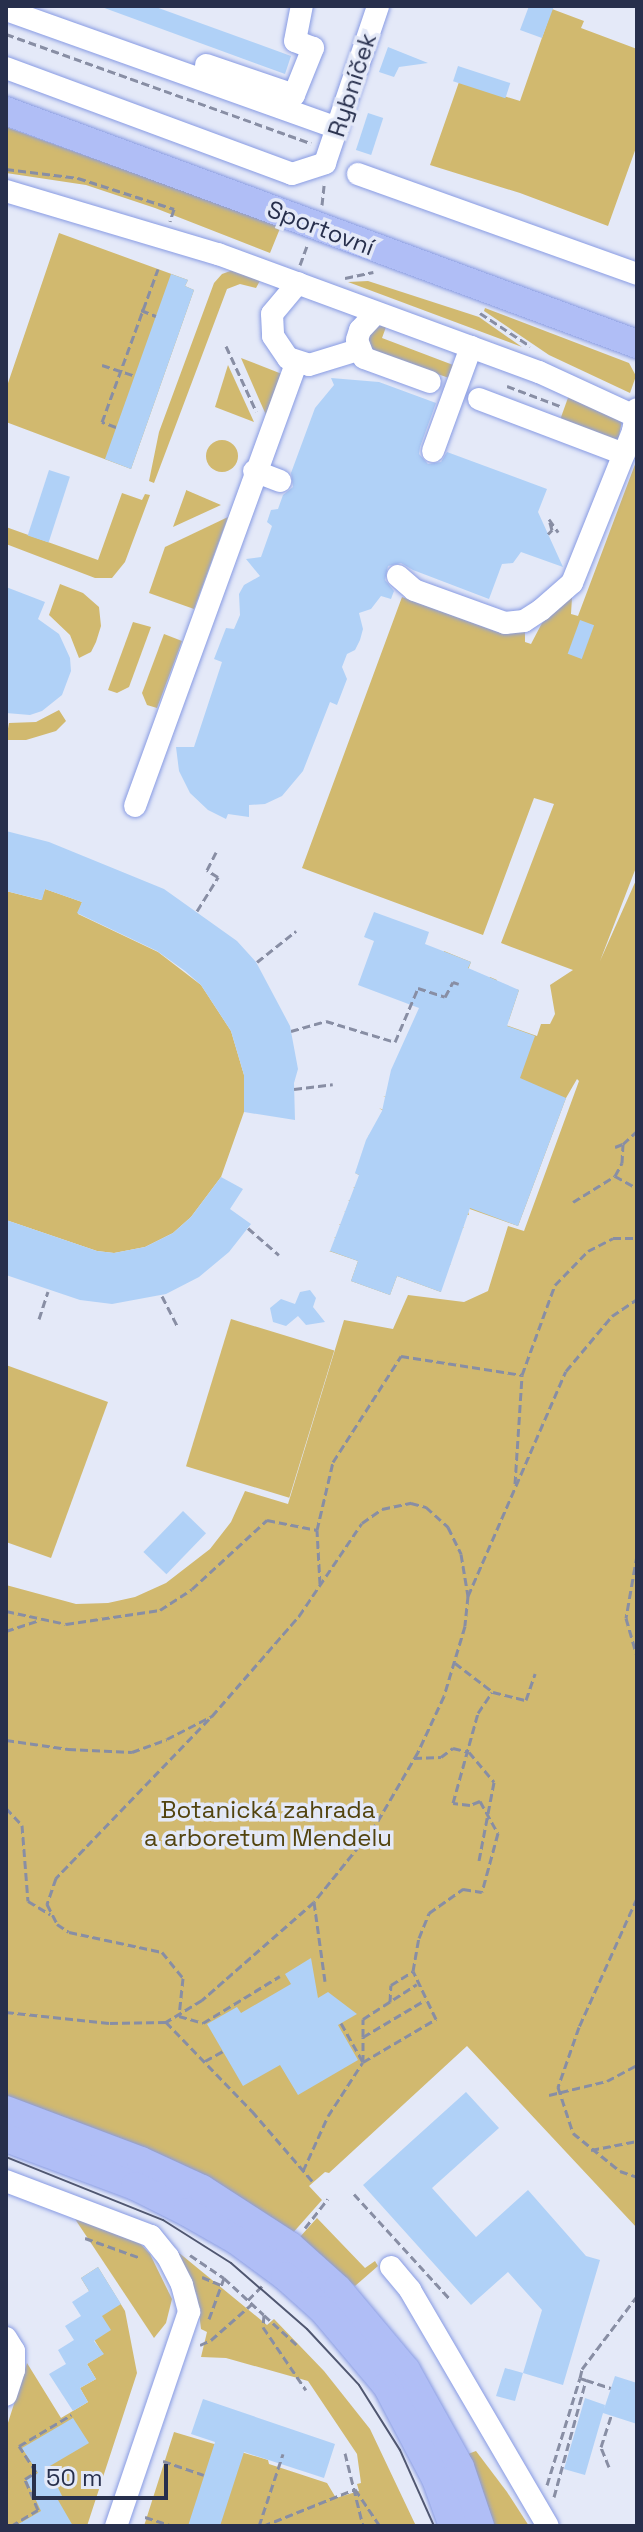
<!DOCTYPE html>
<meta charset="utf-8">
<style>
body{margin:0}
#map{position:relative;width:643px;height:2532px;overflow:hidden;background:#e4e9f8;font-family:"Space Grotesk",sans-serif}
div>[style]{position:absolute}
.green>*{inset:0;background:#d1b96f;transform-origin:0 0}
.round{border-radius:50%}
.building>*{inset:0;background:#b0d1f7;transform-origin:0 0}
.path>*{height:3px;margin-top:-1.5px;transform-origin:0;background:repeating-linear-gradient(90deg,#888ea4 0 8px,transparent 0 12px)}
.roads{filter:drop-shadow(0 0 2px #889be3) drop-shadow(0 0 2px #889be3)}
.minor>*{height:22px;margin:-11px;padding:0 11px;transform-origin:11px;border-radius:11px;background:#fff}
.major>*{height:28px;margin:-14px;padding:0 14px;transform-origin:14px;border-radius:14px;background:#b0bef6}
.tram>*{height:2px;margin:-1px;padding:0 1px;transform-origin:1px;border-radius:1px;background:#505771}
.path-bridge>*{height:3px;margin-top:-1.5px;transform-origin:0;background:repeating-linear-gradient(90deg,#888ea4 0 8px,transparent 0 12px)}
span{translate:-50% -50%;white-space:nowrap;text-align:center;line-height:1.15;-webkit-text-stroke:7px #e4e9f8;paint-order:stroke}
.street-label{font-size:24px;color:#272f4c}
.park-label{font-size:24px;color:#52430e}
.frame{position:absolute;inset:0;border:8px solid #272f4c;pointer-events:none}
.scale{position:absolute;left:32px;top:2464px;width:136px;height:36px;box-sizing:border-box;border:4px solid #272f4c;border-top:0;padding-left:10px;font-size:24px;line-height:28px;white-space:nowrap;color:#272f4c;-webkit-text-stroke:6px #e4e9f8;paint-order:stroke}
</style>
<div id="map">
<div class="green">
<i style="clip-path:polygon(552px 9px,584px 21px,581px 28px,637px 49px,637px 145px,608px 226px,520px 193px,430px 165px,459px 82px,520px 101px)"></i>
<i style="clip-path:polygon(6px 127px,281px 226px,270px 253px,155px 208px,86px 185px,6px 173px)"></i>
<i style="clip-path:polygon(59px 233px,188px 280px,185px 286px,194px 290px,131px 469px,6px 422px,6px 389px)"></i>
<i style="clip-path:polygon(233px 270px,262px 277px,256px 288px,240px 284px,227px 289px,154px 483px,149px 481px,159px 432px,214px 283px,222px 274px)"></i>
<i style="clip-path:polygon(368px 281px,479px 317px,522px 347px,348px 282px)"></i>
<i style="clip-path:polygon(485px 308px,629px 363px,636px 376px,630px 393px,549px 355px,484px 311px)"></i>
<i style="clip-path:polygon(377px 325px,386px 327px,382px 338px,461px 368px,449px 378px,374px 352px,368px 344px,368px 331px)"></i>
<i style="clip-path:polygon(241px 358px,282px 374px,266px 415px)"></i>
<i style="clip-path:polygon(228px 365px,254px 422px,215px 407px)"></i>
<i style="clip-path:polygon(569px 395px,622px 421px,618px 441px,560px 420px)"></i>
<i class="round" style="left:206px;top:440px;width:32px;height:32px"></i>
<i style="clip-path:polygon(637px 459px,637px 865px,600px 961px,637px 878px,637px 2228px,467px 2046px,329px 2173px,325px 2172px,309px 2186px,322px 2200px,291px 2235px,6px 2098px,6px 1585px,76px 1604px,108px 1603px,135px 1597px,166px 1583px,210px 1549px,231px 1522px,245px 1491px,288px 1504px,344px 1320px,393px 1329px,408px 1295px,464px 1302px,488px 1291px,508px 1226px,524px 1231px,579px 1081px,577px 1079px,566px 1098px,518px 1226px,467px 1208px,469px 1215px,464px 1214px,461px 1225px,464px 1228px,460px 1227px,456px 1238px,460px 1239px,455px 1240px,451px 1251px,455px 1252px,450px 1252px,447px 1263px,451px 1265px,446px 1265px,442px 1276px,446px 1278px,441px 1278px,441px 1292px,397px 1276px,390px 1295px,351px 1281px,358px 1261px,329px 1251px,333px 1251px,338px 1240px,334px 1237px,339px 1238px,342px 1227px,339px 1224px,343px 1225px,347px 1214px,344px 1211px,347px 1213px,352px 1202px,348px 1200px,352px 1200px,357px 1189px,353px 1187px,357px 1187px,361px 1176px,355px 1173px,362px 1174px,366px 1163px,359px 1161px,367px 1162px,375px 1138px,368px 1135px,376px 1136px,385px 1112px,379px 1108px,386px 1111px,389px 1099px,383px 1096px,390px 1098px,394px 1087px,388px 1083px,395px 1086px,413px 1037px,407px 1034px,413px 1035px,444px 951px,471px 962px,468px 970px,488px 981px,490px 977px,497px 980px,496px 984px,519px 990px,509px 1020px,500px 1023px,537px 1036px,541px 1024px,550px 1024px,555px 1014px,550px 985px,573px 970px,501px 943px,554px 804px,534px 798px,483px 935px,302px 868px,402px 597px,498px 632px,525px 631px,525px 642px,531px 644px,542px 623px,572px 597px,571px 614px,578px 616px)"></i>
<i style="clip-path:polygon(186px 490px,221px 505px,173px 527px,186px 491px)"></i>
<i style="clip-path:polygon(122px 493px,142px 500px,145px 494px,150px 495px,125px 562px,112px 578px,95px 578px,6px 544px,6px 527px,98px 560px)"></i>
<i style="clip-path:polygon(228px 517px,194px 609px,149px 593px,165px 547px)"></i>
<i style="clip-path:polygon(60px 584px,83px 593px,99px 607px,101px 626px,96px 642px,91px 652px,79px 658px,70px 635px,49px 615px)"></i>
<i style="clip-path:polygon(133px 622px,151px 627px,129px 687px,117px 693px,108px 690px)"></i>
<i style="clip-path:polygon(164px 634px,182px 641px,157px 708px,147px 705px,142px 693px)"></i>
<i style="clip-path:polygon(59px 710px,66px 721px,56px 731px,26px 740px,6px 740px,9px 723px,36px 722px)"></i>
<i style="clip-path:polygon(45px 889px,82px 902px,78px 914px,158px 952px,201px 985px,231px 1031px,244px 1075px,244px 1112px,221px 1177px,191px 1217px,173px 1233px,145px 1247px,114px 1253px,97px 1251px,6px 1220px,6px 891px,41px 900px)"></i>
<i style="left:231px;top:1319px;width:108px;height:154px;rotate:17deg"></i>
<i style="clip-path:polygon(6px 1365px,108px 1402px,51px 1558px,6px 1542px)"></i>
<i style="clip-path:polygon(317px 2218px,365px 2268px,375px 2261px,378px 2266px,355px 2286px,299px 2238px)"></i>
<i style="clip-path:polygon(75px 2219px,134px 2237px,150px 2254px,172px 2299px,166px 2323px,154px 2338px)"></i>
<i style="clip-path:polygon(178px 2252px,267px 2325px,274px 2319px,324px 2371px,370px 2429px,416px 2526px,144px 2526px,174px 2432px,268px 2460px,269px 2464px,327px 2483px,336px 2498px,359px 2491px,357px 2484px,361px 2483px,357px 2454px,308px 2381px,226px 2358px,201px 2357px,207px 2332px,201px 2329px,197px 2296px)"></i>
<i style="clip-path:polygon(98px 2267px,125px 2311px,137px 2373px,87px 2526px,6px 2526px,6px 2429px,27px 2363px,61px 2418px,88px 2402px,80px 2388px,96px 2379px,87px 2364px,103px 2354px,95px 2341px,89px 2291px,81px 2278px)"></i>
<i style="clip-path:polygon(476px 2451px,507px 2492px,529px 2526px,495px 2526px,468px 2454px)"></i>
</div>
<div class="building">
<i style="clip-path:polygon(99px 6px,153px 6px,291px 56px,285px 74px)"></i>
<i style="clip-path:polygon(529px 6px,554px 6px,542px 38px,520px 30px)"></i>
<i style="clip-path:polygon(388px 47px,428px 63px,399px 67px,394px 77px,379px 72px)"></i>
<i style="left:458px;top:66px;width:55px;height:16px;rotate:18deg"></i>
<i style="left:368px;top:113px;width:16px;height:39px;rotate:18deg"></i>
<i style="clip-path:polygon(171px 274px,188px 280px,185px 286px,194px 290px,131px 469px,105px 459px)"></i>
<i style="clip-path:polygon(331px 378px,379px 382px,436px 403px,420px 447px,419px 454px,428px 464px,441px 462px,447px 452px,547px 489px,538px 512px,563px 567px,521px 552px,513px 563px,502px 564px,489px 599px,413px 570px,401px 563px,388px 566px,385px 580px,394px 591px,391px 599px,381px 596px,371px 609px,359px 613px,363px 629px,360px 640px,355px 650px,347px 654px,342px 667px,347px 679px,337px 705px,330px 702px,303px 771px,282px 796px,265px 804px,249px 805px,249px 817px,228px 814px,226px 819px,208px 810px,190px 793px,179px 771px,176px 747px,194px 747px,222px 662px,214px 659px,226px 628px,234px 629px,240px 615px,239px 594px,244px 585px,260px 576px,246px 559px,261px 557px,272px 526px,267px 522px,271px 510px,278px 509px,283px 495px,293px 487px,291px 473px,315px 408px,334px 385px)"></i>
<i style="left:49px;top:470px;width:22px;height:69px;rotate:18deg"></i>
<i style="clip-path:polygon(6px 587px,45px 602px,38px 619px,59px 634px,70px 658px,71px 671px,62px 695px,42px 711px,30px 715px,6px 713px)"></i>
<i style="left:580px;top:620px;width:15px;height:36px;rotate:20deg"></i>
<i style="clip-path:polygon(6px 831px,49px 842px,164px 889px,237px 941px,256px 962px,290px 1026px,298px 1069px,294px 1083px,295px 1120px,244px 1112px,244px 1075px,231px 1031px,201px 985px,185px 971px,157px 951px,77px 913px,82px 902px,45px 889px,42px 900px,6px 891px)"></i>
<i style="clip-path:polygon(374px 912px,429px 932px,425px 944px,471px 962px,468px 968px,519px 990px,507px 1026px,535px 1036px,520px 1078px,566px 1098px,518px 1226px,470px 1208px,441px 1292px,397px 1276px,390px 1295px,351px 1281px,358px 1261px,330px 1251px,359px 1175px,355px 1173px,366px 1140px,382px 1111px,391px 1070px,419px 1008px,358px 985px,374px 941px,364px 937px)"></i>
<i style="clip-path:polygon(221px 1177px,243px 1189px,230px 1209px,251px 1224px,229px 1252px,199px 1277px,166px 1294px,112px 1304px,80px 1300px,6px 1275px,6px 1220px,97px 1251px,114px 1253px,145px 1247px,173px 1233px,191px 1217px)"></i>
<i style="clip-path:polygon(310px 1290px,316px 1298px,313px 1307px,325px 1322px,306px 1325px,298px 1316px,286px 1326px,273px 1322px,270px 1308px,281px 1299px,295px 1304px,300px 1292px)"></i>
<i style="left:183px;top:1511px;width:32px;height:57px;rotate:44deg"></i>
<i style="clip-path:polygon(311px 1958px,318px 1998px,328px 1992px,357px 2014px,338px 2025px,358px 2060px,298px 2095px,280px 2065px,243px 2086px,207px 2024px,237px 2007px,241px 2013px,291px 1984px,285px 1974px)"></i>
<i style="clip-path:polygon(466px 2092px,499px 2128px,432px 2188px,476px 2237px,528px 2190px,586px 2256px,600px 2260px,563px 2385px,523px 2373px,515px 2401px,496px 2396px,505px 2368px,523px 2373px,542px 2310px,508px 2272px,471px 2305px,363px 2185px)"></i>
<i style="clip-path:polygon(98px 2267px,121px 2304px,102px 2316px,111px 2330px,94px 2341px,104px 2354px,87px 2364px,96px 2379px,80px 2388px,88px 2402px,73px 2411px,49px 2374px,66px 2364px,58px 2350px,74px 2340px,65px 2326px,81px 2316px,72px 2302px,89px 2291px,81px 2278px)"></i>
<i style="clip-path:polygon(615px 2376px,637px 2383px,637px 2424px,603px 2413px,585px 2475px,564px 2469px,585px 2398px,605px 2405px,604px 2409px)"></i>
<i style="clip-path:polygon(203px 2399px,335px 2444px,324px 2478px,244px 2452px,220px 2526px,188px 2526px,215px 2442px,191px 2434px)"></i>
<i style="clip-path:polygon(73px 2418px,89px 2443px,38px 2473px,48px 2467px,63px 2498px,58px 2500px,73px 2526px,15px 2526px,41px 2511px,26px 2479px,38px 2473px,22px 2448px)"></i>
</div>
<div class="path">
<i style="left:6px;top:34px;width:324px;rotate:19.7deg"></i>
<i style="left:6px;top:169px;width:73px;rotate:7.1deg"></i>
<i style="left:78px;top:178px;width:101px;rotate:17.9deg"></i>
<i style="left:174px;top:209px;width:13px;rotate:108deg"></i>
<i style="left:322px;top:205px;width:20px;rotate:-84deg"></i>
<i style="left:300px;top:265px;width:20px;rotate:-70deg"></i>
<i style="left:345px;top:278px;width:29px;rotate:-12deg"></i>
<i style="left:141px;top:310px;width:16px;rotate:22deg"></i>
<i style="left:480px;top:313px;width:60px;rotate:33.4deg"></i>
<i style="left:226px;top:346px;width:72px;rotate:65.2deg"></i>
<i style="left:102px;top:365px;width:35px;rotate:18deg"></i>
<i style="left:507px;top:386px;width:57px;rotate:20.7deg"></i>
<i style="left:116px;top:427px;width:15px;rotate:-160deg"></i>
<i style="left:102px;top:422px;width:163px;rotate:-69.9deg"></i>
<i style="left:548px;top:534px;width:6px;rotate:-45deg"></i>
<i style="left:552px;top:530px;width:11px;rotate:-105deg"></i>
<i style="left:549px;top:519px;width:16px;rotate:55deg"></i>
<i style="left:197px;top:911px;width:40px;rotate:-58deg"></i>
<i style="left:218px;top:877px;width:13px;rotate:-148deg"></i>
<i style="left:207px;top:870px;width:20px;rotate:-63deg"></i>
<i style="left:257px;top:962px;width:50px;rotate:-38.5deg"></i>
<i style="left:291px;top:1031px;width:36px;rotate:-16deg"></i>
<i style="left:326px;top:1021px;width:72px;rotate:16.9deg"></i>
<i style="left:395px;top:1042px;width:59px;rotate:-66.9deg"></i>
<i style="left:418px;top:988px;width:28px;rotate:18deg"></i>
<i style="left:445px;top:997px;width:17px;rotate:-62deg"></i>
<i style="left:453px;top:982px;width:6px;rotate:18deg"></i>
<i style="left:294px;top:1089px;width:39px;rotate:-7deg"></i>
<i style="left:636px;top:1116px;width:1px;rotate:45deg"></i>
<i style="left:615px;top:1147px;width:9px;rotate:-21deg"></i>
<i style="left:615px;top:1176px;width:15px;rotate:-62deg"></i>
<i style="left:622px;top:1163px;width:19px;rotate:-87deg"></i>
<i style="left:623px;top:1144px;width:19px;rotate:-43deg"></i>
<i style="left:573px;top:1202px;width:49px;rotate:-31.8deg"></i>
<i style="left:615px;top:1176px;width:25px;rotate:29deg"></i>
<i style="left:248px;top:1228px;width:41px;rotate:41.1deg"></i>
<i style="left:162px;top:1296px;width:35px;rotate:63deg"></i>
<i style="left:39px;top:1319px;width:29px;rotate:-72deg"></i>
<i style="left:515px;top:1484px;width:109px;rotate:-86.3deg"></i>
<i style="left:522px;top:1375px;width:96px;rotate:-69.9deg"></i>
<i style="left:555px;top:1285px;width:47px;rotate:-45.9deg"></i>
<i style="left:588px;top:1251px;width:28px;rotate:-27deg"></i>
<i style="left:613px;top:1238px;width:24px"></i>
<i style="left:637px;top:1555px;width:64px;rotate:99.9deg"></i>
<i style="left:626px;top:1618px;width:40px;rotate:74deg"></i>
<i style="left:320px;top:1584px;width:54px;rotate:-93.2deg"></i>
<i style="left:317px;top:1530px;width:70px;rotate:-76.8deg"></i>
<i style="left:333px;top:1462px;width:126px;rotate:-57.3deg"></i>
<i style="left:401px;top:1356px;width:122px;rotate:8.9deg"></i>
<i style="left:468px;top:1596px;width:245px;rotate:-66.5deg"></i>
<i style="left:566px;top:1371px;width:72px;rotate:-50.1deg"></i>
<i style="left:612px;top:1316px;width:30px;rotate:-34deg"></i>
<i style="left:6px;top:1611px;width:61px;rotate:12.2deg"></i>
<i style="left:66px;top:1624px;width:95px;rotate:-8.5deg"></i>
<i style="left:160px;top:1610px;width:38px;rotate:-33deg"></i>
<i style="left:192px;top:1589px;width:102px;rotate:-42.6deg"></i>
<i style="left:267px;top:1520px;width:51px;rotate:11.3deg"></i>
<i style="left:6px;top:1631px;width:36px;rotate:-18deg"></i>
<i style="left:455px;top:1663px;width:48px;rotate:37.3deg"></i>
<i style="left:493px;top:1692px;width:34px;rotate:14deg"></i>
<i style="left:526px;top:1700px;width:28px;rotate:-71deg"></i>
<i style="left:209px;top:1719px;width:221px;rotate:133.9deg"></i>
<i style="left:56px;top:1878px;width:28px;rotate:109deg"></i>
<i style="left:47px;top:1904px;width:22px;rotate:63deg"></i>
<i style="left:57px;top:1924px;width:14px;rotate:34deg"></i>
<i style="left:69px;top:1932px;width:95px;rotate:12.1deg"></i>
<i style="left:162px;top:1952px;width:33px;rotate:51deg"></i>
<i style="left:183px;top:1978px;width:38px;rotate:96deg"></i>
<i style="left:179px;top:2016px;width:25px;rotate:16deg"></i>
<i style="left:203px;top:2023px;width:90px;rotate:-31.4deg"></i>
<i style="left:6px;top:1740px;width:63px;rotate:8.3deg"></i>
<i style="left:68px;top:1749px;width:64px;rotate:2.7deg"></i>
<i style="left:132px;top:1752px;width:37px;rotate:-20deg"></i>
<i style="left:167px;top:1739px;width:51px;rotate:-27.1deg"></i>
<i style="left:212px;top:1716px;width:133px;rotate:-49deg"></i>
<i style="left:299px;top:1616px;width:112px;rotate:-55.9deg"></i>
<i style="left:362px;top:1523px;width:24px;rotate:-35deg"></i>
<i style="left:382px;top:1509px;width:30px;rotate:-12deg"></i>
<i style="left:411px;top:1503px;width:16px;rotate:15deg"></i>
<i style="left:426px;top:1507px;width:30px;rotate:42deg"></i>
<i style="left:448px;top:1527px;width:30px;rotate:64deg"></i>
<i style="left:461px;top:1554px;width:43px;rotate:80.5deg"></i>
<i style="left:468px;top:1596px;width:30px;rotate:96deg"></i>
<i style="left:465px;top:1626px;width:73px;rotate:106.7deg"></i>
<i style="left:444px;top:1696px;width:62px;rotate:114.9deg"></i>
<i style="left:418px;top:1752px;width:86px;rotate:120.2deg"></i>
<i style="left:375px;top:1826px;width:97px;rotate:128.8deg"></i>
<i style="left:314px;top:1902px;width:149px;rotate:138.8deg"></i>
<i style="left:202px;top:2000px;width:42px;rotate:148.6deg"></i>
<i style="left:166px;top:2022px;width:57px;rotate:179deg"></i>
<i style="left:109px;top:2023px;width:104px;rotate:-173.9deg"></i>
<i style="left:414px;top:1758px;width:27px;rotate:-2deg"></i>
<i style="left:441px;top:1757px;width:15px;rotate:-37deg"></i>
<i style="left:453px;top:1748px;width:16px;rotate:14deg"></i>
<i style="left:469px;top:1752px;width:39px;rotate:50deg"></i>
<i style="left:494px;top:1782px;width:80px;rotate:100.8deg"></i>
<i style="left:480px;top:1801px;width:11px;rotate:158deg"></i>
<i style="left:470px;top:1805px;width:17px;rotate:-173deg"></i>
<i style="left:453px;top:1803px;width:93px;rotate:-74.5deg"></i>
<i style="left:478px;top:1713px;width:25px;rotate:-56deg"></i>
<i style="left:6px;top:1808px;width:23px;rotate:47deg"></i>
<i style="left:22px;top:1825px;width:76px;rotate:85.5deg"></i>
<i style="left:28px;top:1901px;width:26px;rotate:31deg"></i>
<i style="left:637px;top:1898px;width:141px;rotate:114.2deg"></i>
<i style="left:579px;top:2027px;width:64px;rotate:109.3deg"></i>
<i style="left:558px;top:2087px;width:48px;rotate:71.9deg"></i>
<i style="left:573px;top:2133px;width:60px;rotate:39deg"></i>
<i style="left:620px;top:2171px;width:18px;rotate:19deg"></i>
<i style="left:314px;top:1902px;width:80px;rotate:82.1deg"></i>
<i style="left:390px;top:2002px;width:17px;rotate:-87deg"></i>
<i style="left:391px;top:1985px;width:26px;rotate:-32deg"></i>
<i style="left:166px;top:2022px;width:124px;rotate:46deg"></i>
<i style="left:252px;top:2111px;width:95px;rotate:49.3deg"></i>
<i style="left:341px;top:2023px;width:45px;rotate:60.6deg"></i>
<i style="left:363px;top:2062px;width:85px;rotate:-30.5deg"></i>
<i style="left:436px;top:2019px;width:53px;rotate:-115.6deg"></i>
<i style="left:413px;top:1971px;width:34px;rotate:-80deg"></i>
<i style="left:419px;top:1938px;width:27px;rotate:-68deg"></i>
<i style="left:429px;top:1913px;width:42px;rotate:-35.2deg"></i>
<i style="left:463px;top:1889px;width:19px;rotate:9deg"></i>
<i style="left:363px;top:2037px;width:18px;rotate:-90deg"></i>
<i style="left:363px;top:2019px;width:64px;rotate:-32.9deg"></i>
<i style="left:205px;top:2061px;width:21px;rotate:-29deg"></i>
<i style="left:549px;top:2095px;width:60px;rotate:-13.6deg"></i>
<i style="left:607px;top:2081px;width:34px;rotate:-28deg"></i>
<i style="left:591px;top:2150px;width:47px;rotate:-11.1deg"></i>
<i style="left:303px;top:2171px;width:60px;rotate:-65.6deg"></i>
<i style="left:328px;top:2116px;width:64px;rotate:-57.1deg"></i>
<i style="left:363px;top:2062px;width:25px;rotate:-90deg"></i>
<i style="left:363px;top:2037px;width:72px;rotate:-30.8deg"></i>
<i style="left:354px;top:2194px;width:141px;rotate:47.6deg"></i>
<i style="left:305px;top:2228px;width:37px;rotate:-52deg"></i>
<i style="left:85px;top:2238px;width:59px;rotate:19.7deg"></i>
<i style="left:190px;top:2255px;width:41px;rotate:34.1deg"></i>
<i style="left:202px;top:2277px;width:21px;rotate:23deg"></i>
<i style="left:248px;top:2300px;width:20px;rotate:-45deg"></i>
<i style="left:264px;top:2315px;width:47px;rotate:42.4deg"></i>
<i style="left:209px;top:2319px;width:44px;rotate:-69.9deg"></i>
<i style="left:224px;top:2278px;width:54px;rotate:42.8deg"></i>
<i style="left:264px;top:2315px;width:12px;rotate:95deg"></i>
<i style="left:263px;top:2327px;width:76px;rotate:55.7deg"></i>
<i style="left:200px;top:2345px;width:12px;rotate:-24deg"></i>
<i style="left:211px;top:2340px;width:55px;rotate:-41.3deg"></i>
<i style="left:586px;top:2380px;width:26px;rotate:18deg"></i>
<i style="left:345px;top:2453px;width:75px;rotate:76.1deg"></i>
<i style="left:163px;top:2461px;width:43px;rotate:18.9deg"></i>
<i style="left:609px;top:2467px;width:22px;rotate:-112deg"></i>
<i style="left:601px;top:2447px;width:33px;rotate:-72deg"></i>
<i style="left:547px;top:2485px;width:112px;rotate:-72.9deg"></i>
<i style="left:554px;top:2497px;width:121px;rotate:-74.7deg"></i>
<i style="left:586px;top:2380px;width:6px;rotate:-162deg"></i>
<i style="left:580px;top:2378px;width:9px;rotate:-77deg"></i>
<i style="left:582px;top:2369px;width:91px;rotate:-53deg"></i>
<i style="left:145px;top:2517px;width:28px;rotate:18deg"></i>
<i style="left:11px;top:2526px;width:31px;rotate:-31deg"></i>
<i style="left:38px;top:2510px;width:34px;rotate:-113deg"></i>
<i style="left:25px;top:2479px;width:13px;rotate:-32deg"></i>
<i style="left:36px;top:2472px;width:31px;rotate:-123deg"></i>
<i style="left:19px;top:2446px;width:61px;rotate:-30.8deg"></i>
<i style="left:259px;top:2526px;width:76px;rotate:-71.6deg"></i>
<i style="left:263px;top:2526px;width:99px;rotate:-21.9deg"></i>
<i style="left:355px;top:2489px;width:45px;rotate:56deg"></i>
</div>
<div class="roads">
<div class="minor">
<i style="left:6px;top:10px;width:352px;rotate:19.6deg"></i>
<i style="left:206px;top:65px;width:93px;rotate:18.8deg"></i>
<i style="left:294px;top:95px;width:51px;rotate:-68deg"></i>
<i style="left:313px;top:48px;width:19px;rotate:-159deg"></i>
<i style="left:295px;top:41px;width:36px;rotate:-79deg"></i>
<i style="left:6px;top:68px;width:305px;rotate:20.3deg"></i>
<i style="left:292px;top:174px;width:35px;rotate:-18deg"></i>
<i style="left:325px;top:163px;width:166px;rotate:-71.3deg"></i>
<i style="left:358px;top:174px;width:296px;rotate:19.7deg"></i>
<i style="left:6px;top:191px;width:221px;rotate:16.6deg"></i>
<i style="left:218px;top:254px;width:342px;rotate:20.2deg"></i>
<i style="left:539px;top:372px;width:108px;rotate:24.7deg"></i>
<i style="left:298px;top:283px;width:40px;rotate:130deg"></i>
<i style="left:272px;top:314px;width:22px;rotate:87deg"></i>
<i style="left:273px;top:336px;width:27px;rotate:56deg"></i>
<i style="left:288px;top:358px;width:22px;rotate:18deg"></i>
<i style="left:309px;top:365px;width:51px;rotate:-17deg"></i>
<i style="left:376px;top:313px;width:23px;rotate:133deg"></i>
<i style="left:360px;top:330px;width:10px;rotate:107deg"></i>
<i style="left:357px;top:340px;width:19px;rotate:69deg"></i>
<i style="left:364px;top:358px;width:70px;rotate:20deg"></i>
<i style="left:479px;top:399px;width:155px;rotate:20.8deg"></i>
<i style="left:433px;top:451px;width:111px;rotate:-69.9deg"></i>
<i style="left:254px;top:471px;width:28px;rotate:21deg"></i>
<i style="left:398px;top:576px;width:21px;rotate:41deg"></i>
<i style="left:414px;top:590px;width:97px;rotate:19.9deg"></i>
<i style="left:505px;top:623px;width:19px;rotate:-6deg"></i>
<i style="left:524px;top:621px;width:20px;rotate:-33deg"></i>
<i style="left:541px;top:610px;width:41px;rotate:-41.1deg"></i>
<i style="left:572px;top:583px;width:164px;rotate:-68.1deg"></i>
<i style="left:633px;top:431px;width:22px;rotate:-80deg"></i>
<i style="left:135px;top:806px;width:471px;rotate:-70deg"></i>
<i style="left:6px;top:2181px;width:155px;rotate:20.8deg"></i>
<i style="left:151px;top:2236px;width:27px;rotate:51deg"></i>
<i style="left:168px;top:2257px;width:31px;rotate:63deg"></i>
<i style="left:182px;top:2285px;width:28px;rotate:75deg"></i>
<i style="left:189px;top:2312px;width:226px;rotate:108.8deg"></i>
<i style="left:391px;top:2267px;width:30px;rotate:50deg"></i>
<i style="left:410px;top:2290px;width:273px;rotate:59.7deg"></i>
<i style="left:6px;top:2338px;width:15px;rotate:58deg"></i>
<i style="left:14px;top:2351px;width:19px;rotate:90deg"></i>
<i style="left:14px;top:2370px;width:26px;rotate:108deg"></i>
</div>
<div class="major">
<i style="left:6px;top:111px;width:673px;rotate:20.27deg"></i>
<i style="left:6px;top:2110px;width:144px;rotate:20.7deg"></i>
<i style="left:141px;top:2161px;width:67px;rotate:24.7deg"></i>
<i style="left:202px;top:2189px;width:105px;rotate:32.9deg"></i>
<i style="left:290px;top:2246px;width:64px;rotate:41.9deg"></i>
<i style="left:338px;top:2289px;width:106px;rotate:50deg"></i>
<i style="left:406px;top:2370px;width:111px;rotate:60.9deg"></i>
<i style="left:460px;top:2467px;width:62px;rotate:71.3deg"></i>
<i style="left:6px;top:2138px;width:138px;rotate:20.4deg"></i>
<i style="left:135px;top:2186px;width:58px;rotate:26.6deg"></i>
<i style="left:187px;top:2212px;width:56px;rotate:29.7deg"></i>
<i style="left:236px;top:2240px;width:61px;rotate:36.3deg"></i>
<i style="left:285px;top:2276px;width:51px;rotate:41.8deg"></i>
<i style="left:323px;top:2310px;width:99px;rotate:49.9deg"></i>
<i style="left:387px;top:2386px;width:105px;rotate:62.2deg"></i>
<i style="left:436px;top:2479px;width:50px;rotate:70.1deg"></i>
</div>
</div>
<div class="tram">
<i style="left:6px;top:2157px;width:169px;rotate:21.9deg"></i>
<i style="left:163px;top:2220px;width:80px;rotate:32.3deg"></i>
<i style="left:231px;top:2263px;width:38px;rotate:41deg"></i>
<i style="left:260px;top:2288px;width:62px;rotate:41.1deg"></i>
<i style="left:307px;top:2329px;width:76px;rotate:47.1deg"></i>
<i style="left:359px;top:2385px;width:77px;rotate:57.8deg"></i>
<i style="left:400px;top:2450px;width:83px;rotate:65.9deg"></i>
</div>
<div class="path-bridge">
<i style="left:480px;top:1801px;width:37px;rotate:61deg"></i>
<i style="left:498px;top:1833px;width:61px;rotate:105.2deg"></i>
</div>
<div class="street-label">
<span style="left:352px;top:85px;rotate:-72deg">Rybníček</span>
<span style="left:321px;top:228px;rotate:21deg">Sportovní</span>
</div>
<div class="park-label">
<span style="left:268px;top:1824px">Botanická zahrada<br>a arboretum Mendelu</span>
</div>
<div class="frame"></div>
<div class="scale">50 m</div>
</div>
